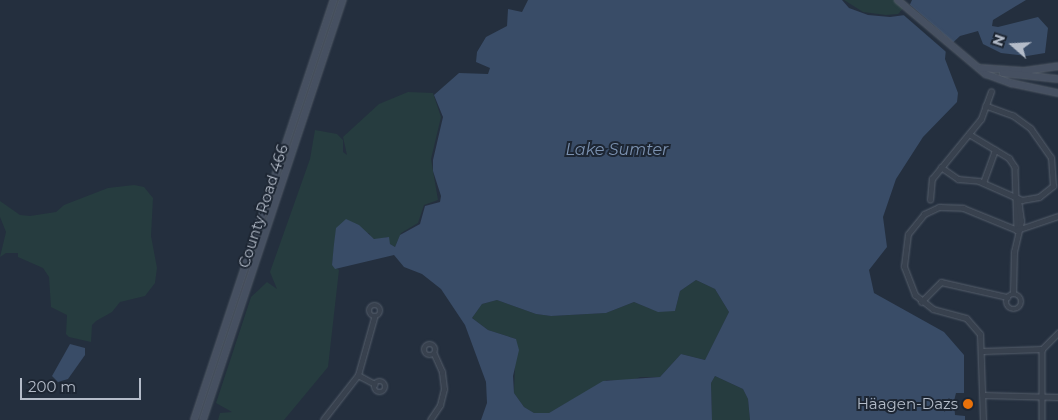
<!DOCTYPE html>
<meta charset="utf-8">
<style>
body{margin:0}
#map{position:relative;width:1058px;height:420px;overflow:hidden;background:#242f3e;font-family:Montserrat,sans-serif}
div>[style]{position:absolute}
.green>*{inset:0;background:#263c3f}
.water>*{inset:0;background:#394c67}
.pier>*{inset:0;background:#242f3e;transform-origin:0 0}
.roads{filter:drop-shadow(0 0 1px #565f6c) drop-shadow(0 0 1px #565f6c)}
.minor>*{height:4.5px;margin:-2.25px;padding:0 2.25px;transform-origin:2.25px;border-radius:2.25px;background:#38414e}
.minor>.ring{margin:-2.25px;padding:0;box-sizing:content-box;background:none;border:4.5px solid #38414e;border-radius:50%}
.tertiary>*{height:5px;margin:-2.5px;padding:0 2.5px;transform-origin:2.5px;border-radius:2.5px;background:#38414e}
.secondary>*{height:5.5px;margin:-2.75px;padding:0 2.75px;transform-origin:2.75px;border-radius:2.75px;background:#465061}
.dots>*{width:14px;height:14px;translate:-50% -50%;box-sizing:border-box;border:2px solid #1d2633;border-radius:50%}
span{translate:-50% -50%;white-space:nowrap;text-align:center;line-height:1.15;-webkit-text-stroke:4px #1d2633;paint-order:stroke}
.street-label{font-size:15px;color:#b4bcc9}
.poi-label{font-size:15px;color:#b4bcc9}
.right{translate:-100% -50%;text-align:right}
.water-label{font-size:16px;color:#7c92b1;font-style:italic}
.north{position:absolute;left:988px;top:20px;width:50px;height:50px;-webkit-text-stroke:4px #1d2633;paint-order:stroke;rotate:289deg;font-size:14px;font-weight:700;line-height:20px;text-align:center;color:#b4bcc9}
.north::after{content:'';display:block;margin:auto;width:18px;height:22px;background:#b4bcc9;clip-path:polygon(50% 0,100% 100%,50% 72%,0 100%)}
.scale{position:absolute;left:20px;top:378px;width:121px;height:22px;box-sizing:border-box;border:2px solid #b4bcc9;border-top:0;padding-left:6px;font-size:15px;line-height:18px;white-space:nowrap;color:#b4bcc9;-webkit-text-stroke:4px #1d2633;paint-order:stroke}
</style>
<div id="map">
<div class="green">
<i style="clip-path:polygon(844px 0,895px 0,904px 8px,898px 14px,886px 15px,863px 12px)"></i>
<i style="clip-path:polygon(408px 92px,433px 93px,441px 117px,431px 159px,438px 200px,424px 205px,418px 223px,401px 233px,395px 247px,390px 244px,387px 237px,379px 240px,371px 238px,369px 233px,336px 233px,332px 265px,339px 270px,328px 367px,284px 420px,218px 420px,220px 413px,232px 412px,216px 403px,251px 297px,267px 282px,277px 289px,270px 272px,310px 159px,315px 130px,337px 134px,343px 140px,343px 152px,347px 155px,343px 137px,379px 104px)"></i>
<i style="clip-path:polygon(134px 185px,144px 187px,153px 198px,151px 236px,157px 268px,155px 283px,145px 296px,120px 302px,112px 312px,96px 321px,92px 325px,91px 342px,69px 337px,66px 334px,67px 315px,51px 307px,49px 277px,43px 268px,18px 257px,18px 253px,6px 253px,0 257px,6px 232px,0 217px,0 201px,20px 215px,30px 216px,56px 212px,64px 205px,108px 188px)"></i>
<i style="clip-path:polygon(696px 280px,715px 289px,729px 312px,705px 360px,681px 354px,660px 377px,640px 377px,629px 382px,607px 380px,549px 413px,534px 413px,524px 407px,514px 393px,516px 339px,488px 330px,472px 318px,482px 304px,497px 300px,536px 314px,551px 316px,606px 313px,634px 302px,651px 309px,675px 311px,680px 291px)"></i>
<i style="clip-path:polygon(715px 376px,743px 389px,748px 399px,750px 420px,712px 420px,711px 383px)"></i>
</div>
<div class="water">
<i style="clip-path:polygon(evenodd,528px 0,842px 0,849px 8px,868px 15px,890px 17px,905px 15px,912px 0,1026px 0,993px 20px,992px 26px,998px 27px,1038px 17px,1048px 28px,1045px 53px,1027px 56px,1001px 53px,983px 44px,978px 31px,960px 36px,946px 49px,945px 59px,958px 93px,957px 102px,923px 137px,896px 179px,883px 217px,887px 247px,869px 270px,874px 293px,944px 332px,964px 355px,964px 393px,956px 393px,954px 401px,955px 415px,965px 416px,965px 420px,750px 420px,748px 399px,743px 389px,715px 376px,711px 383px,712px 420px,481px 420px,487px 403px,486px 382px,465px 325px,441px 289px,422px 274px,404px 267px,394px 255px,335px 269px,332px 265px,334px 244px,336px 228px,346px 219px,359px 225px,374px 239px,389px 237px,390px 244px,395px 247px,400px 235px,420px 224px,425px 206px,440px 202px,441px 196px,433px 171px,433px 160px,443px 117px,434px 95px,459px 73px,488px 74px,490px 68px,476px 62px,477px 52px,486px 37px,507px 26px,508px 9px,522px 12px,528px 0,696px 280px,715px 289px,729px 312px,705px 360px,681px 354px,660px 377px,603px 381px,549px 413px,534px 413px,524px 407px,514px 393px,513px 376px,519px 350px,516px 339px,488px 330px,472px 318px,482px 304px,497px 300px,536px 314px,551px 316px,606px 313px,634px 302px,658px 312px,675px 311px,680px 291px,696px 280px)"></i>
<i style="clip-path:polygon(70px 344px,85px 348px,85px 355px,68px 379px,58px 382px,52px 376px)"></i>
</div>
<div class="pier">
<i style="left:908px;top:3px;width:61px;height:12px;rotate:41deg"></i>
</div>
<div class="roads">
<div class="minor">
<i style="left:969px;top:134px;width:47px;rotate:31deg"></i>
<i style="left:1009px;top:158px;width:11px;rotate:56deg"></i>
<i style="left:1015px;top:167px;width:63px;rotate:88.2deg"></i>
<i style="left:941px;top:167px;width:21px;rotate:35deg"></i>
<i style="left:958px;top:179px;width:21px;rotate:5deg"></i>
<i style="left:979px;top:181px;width:47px;rotate:23.8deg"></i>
<i style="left:1022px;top:200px;width:17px;rotate:-10deg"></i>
<i style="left:1039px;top:197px;width:18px;rotate:-38deg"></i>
<i style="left:1053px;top:186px;width:28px;rotate:-94deg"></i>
<i style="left:1051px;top:158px;width:35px;rotate:-125deg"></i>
<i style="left:1031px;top:129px;width:22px;rotate:-144deg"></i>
<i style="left:1013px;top:116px;width:29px;rotate:-160deg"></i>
<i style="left:983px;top:183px;width:35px;rotate:-70deg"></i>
<i style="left:930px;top:200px;width:21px;rotate:-85deg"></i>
<i style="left:932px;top:179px;width:77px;rotate:-50.8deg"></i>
<i style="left:981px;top:119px;width:29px;rotate:-70deg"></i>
<i style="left:1013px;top:293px;width:41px;rotate:-88.6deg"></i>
<i style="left:1014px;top:252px;width:32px;rotate:-77deg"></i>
<i style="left:1021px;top:221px;width:22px;rotate:-98deg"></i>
<i class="ring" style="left:1006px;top:294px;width:11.5px;height:11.5px"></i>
<i style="left:921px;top:302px;width:28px;rotate:-45deg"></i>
<i style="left:941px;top:282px;width:68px;rotate:12.8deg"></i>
<i class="ring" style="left:369px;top:305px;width:7.5px;height:7.5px"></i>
<i class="ring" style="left:424px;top:344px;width:7.5px;height:7.5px"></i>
<i style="left:1042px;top:349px;width:71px;rotate:90deg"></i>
<i style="left:983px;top:351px;width:59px;rotate:-1.9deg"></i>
<i style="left:1042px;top:349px;width:23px;rotate:-45deg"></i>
<i style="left:358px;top:375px;width:19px;rotate:28deg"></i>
<i class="ring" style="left:374px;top:381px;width:7.5px;height:7.5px"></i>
<i style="left:983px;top:395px;width:75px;rotate:1.5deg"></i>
<i style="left:323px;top:420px;width:57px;rotate:-52.1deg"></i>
<i style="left:358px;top:375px;width:59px;rotate:-74.3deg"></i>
<i style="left:430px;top:420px;width:18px;rotate:-56deg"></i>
<i style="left:440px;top:405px;width:16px;rotate:-76deg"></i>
<i style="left:444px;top:389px;width:17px;rotate:-97deg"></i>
<i style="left:442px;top:372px;width:20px;rotate:-114deg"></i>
</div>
<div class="tertiary">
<i style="left:983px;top:420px;width:86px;rotate:-92deg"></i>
<i style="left:980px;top:334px;width:21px;rotate:-131deg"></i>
<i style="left:966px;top:318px;width:34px;rotate:-165deg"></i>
<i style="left:933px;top:309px;width:23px;rotate:-142deg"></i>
<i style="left:915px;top:295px;width:31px;rotate:-111deg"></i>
<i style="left:904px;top:266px;width:32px;rotate:-83deg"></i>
<i style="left:908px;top:234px;width:26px;rotate:-51deg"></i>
<i style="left:924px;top:214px;width:17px;rotate:-25deg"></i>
<i style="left:939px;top:207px;width:24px;rotate:2deg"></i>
<i style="left:963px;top:208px;width:58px;rotate:22.2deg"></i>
<i style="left:1017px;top:230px;width:43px;rotate:-18.9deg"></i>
</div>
<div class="secondary">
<i style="left:898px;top:0;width:115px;rotate:40.1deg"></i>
<i style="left:986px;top:74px;width:27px;rotate:20deg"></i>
<i style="left:1011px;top:83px;width:48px;rotate:12deg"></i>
<i style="left:980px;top:68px;width:44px;rotate:3.9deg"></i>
<i style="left:1024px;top:71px;width:34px;rotate:-8deg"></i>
<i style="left:1003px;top:73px;width:55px;rotate:6.2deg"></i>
<i style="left:194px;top:420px;width:443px;rotate:-71.6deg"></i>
<i style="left:203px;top:420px;width:443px;rotate:-71.6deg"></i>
</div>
</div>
<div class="dots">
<i style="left:968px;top:404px;background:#e8710a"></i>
</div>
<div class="street-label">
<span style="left:263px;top:206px;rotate:-72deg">County Road 466</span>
</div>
<div class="poi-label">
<span class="right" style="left:958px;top:404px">Häagen-Dazs</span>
</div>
<div class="water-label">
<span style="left:617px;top:150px">Lake Sumter</span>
</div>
<div class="north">N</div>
<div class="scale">200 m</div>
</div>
